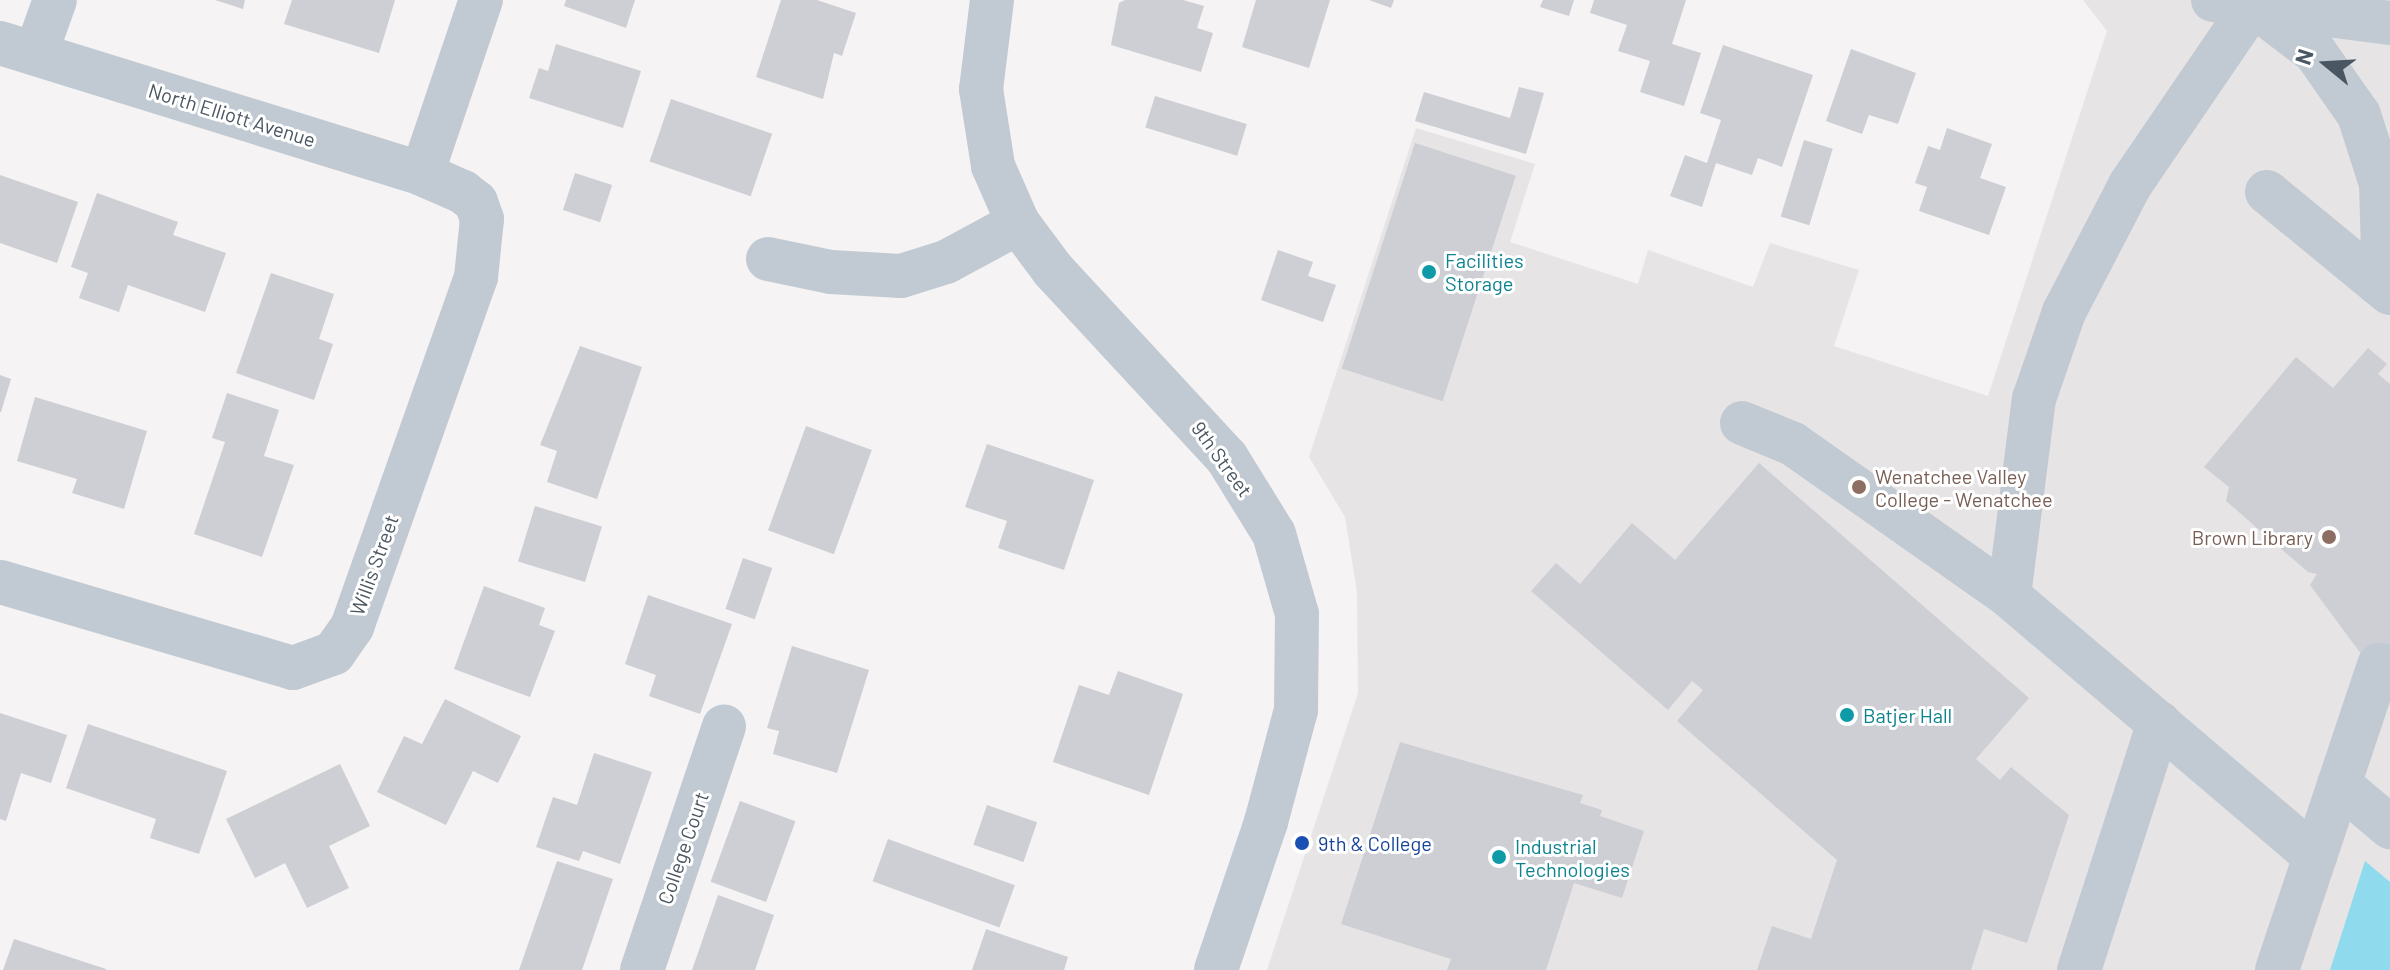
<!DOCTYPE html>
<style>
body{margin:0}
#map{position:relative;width:2390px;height:970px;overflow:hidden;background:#f5f3f3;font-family:Barlow,sans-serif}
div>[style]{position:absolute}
.education>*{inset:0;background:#e6e4e5}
.water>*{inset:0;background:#90daee}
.building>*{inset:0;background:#cdcfd5;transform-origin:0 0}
.minor>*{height:44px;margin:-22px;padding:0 22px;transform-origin:22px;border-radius:22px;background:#c1cad2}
.dots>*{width:22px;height:22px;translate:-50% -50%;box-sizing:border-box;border:4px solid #fff;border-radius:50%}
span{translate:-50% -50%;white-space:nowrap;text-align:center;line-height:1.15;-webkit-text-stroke:6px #fff;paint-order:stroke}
.street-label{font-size:20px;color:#4a5661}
.culture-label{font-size:20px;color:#0d838f}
.left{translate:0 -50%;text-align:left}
.education-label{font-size:20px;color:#785e54}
.right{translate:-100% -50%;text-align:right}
.transit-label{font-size:20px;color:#164399}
.north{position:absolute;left:2286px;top:24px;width:80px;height:80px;-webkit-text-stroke:6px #fff;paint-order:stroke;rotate:288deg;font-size:22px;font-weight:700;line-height:32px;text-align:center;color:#4a5661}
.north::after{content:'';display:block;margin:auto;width:28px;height:36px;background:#4a5661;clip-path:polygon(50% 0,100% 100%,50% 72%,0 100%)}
</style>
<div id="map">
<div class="education">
<i style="clip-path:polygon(2083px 0,2390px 0,2390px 970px,1267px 970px,1358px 693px,1357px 592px,1345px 517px,1309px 457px,1416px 128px,1535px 164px,1510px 242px,1638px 284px,1648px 250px,1753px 287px,1770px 243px,1859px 270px,1834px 346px,1988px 396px,2107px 31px)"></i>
</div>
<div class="water">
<i style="clip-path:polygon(2365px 861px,2390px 882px,2390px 970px,2330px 970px)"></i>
</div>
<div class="building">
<i style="clip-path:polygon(215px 0,245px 0,243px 9px)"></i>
<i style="clip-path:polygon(292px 0,395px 0,379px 53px,284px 24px)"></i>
<i style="clip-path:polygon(566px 0,635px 0,626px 28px,564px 6px)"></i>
<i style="clip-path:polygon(781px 0,817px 0,856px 13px,842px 56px,834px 53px,823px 99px,756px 77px)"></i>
<i style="clip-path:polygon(1125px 0,1183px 0,1204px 6px,1197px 28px,1213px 33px,1201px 72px,1111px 45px,1119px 3px)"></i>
<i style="clip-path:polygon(1256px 0,1330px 0,1309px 68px,1242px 47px)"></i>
<i style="clip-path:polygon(1369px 0,1394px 0,1391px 8px)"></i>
<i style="clip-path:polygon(1543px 0,1574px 0,1569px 16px,1540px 7px)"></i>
<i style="clip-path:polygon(1594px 0,1686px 0,1672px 44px,1701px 53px,1684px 106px,1640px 92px,1650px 61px,1618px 51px,1627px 25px,1590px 13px)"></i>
<i style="clip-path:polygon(556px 44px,641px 71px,623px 128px,529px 98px,539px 68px,548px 71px)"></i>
<i style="clip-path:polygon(1723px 45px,1813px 75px,1782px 167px,1758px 158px,1752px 175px,1716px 163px,1702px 207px,1670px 196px,1685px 155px,1707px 163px,1721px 120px,1700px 113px)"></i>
<i style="clip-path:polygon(1851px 49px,1916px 73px,1898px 124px,1869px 115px,1862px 134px,1826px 121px)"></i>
<i style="clip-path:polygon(1519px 87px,1544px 93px,1526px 154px,1415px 121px,1424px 92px,1510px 118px)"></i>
<i style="left:1155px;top:96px;width:96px;height:33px;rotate:17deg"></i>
<i style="left:671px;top:99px;width:107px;height:66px;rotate:19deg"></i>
<i style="clip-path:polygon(1947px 128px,1992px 144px,1980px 178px,2006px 187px,1989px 235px,1919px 211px,1927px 187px,1915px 183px,1928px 146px,1940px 150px)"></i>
<i style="left:1804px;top:140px;width:30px;height:80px;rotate:17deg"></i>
<i style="left:1415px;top:143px;width:106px;height:237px;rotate:18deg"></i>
<i style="left:575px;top:173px;width:39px;height:39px;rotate:18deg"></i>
<i style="clip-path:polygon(0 175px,78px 202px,57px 263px,0 243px)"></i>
<i style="clip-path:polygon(97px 193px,178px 222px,173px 235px,226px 253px,205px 312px,128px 285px,119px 312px,79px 298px,88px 273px,71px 267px)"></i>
<i style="clip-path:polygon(1278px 250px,1313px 262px,1308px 276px,1336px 285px,1323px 322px,1261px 300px)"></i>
<i style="clip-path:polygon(271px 273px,334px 294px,319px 339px,333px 344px,314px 400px,236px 373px)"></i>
<i style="clip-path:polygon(580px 346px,642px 367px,597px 499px,547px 482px,557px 451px,540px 445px)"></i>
<i style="clip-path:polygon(2368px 348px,2387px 364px,2378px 374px,2390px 384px,2390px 667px,2367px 662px,2310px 585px,2317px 574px,2308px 572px,2226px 501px,2229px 487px,2204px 467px,2296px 357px,2333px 388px)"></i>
<i style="clip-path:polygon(0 375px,11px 379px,1px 412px,0 412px)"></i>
<i style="clip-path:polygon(227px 393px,279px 410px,264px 456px,294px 465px,262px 557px,194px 534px,225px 442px,212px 438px)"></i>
<i style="clip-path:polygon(35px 397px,147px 431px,124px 509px,72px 493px,77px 479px,17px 461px)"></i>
<i style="left:806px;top:426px;width:70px;height:111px;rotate:20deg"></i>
<i style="clip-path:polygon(987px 444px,1094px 480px,1064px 570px,998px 548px,1007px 521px,965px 507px)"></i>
<i style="clip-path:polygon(1759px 463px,2029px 698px,1976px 759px,2000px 780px,2011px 767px,2069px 815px,2027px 943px,1984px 929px,1971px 970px,1757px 970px,1772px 926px,1811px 939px,1837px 860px,1677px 721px,1703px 690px,1692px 681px,1668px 710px,1531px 591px,1556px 563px,1580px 584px,1632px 523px,1675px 560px)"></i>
<i style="left:535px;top:506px;width:70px;height:58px;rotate:17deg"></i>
<i style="left:743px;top:558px;width:31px;height:54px;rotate:19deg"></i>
<i style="clip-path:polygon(484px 586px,545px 608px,539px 625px,555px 631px,530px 697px,454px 669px)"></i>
<i style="clip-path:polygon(648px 595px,732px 624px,700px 714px,649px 696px,656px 675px,625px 664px)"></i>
<i style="clip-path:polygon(792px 646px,869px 670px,837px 773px,773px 754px,779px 731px,767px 728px)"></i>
<i style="clip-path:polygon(1118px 671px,1183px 694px,1149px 795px,1053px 762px,1079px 685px,1109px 695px)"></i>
<i style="clip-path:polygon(445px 699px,521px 736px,498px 783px,473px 771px,446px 825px,377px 792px,404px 736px,422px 744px)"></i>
<i style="clip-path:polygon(0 713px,67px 735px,51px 783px,21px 773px,6px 821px,0 819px)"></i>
<i style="clip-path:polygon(88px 724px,227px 771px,199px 854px,150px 838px,156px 819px,66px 788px)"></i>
<i style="clip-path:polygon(1400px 742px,1583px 795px,1580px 803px,1602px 810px,1600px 816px,1644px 831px,1622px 898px,1574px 883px,1546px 970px,1447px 970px,1451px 959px,1341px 924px)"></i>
<i style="clip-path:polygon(594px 753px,652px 772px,620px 864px,583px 851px,579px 861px,536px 847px,553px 797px,577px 805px)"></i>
<i style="clip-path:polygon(340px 764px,370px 826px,329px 846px,349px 888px,307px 908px,285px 863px,255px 878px,226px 819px)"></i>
<i style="left:740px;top:801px;width:59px;height:86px;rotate:20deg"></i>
<i style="left:987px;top:805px;width:53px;height:42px;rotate:19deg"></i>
<i style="left:888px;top:839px;width:135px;height:45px;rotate:20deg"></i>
<i style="clip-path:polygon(557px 861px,613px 879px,582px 970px,519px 970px)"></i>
<i style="clip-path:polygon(718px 895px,774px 915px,755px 970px,692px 970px)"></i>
<i style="clip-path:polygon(986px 929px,1068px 957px,1064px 970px,972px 970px)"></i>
<i style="clip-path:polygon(14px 939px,106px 969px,106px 970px,3px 970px)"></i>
</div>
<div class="minor">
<i style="left:992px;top:0;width:90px;rotate:97deg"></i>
<i style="left:981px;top:89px;width:78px;rotate:81.1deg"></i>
<i style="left:993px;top:166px;width:62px;rotate:66.3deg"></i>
<i style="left:1018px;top:223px;width:59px;rotate:53.3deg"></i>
<i style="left:1053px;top:270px;width:256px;rotate:47.2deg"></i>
<i style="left:1227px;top:458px;width:89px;rotate:58.3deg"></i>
<i style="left:1274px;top:534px;width:83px;rotate:74deg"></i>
<i style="left:1297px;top:614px;width:96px;rotate:90.6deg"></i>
<i style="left:1296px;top:710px;width:116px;rotate:105deg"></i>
<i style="left:1266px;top:822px;width:156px;rotate:108.7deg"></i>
<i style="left:2213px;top:0;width:178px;rotate:7.4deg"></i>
<i style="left:0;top:43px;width:442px;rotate:17.2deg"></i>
<i style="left:422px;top:174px;width:45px;rotate:23.7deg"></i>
<i style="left:463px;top:192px;width:16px;rotate:38deg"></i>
<i style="left:476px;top:202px;width:18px;rotate:71deg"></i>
<i style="left:482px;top:219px;width:58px;rotate:95.9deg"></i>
<i style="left:476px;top:277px;width:371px;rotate:109.5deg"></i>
<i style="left:352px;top:627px;width:32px;rotate:125deg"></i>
<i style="left:334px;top:653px;width:44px;rotate:159.9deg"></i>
<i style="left:293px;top:668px;width:305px;rotate:-163.6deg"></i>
<i style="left:36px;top:53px;width:56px;rotate:-70.3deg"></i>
<i style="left:422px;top:174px;width:184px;rotate:-71.3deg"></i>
<i style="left:2267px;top:192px;width:159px;rotate:39.4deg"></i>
<i style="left:768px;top:259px;width:64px;rotate:11.7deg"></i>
<i style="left:831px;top:272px;width:70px;rotate:3.3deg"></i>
<i style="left:901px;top:276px;width:47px;rotate:-17.3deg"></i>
<i style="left:946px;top:262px;width:82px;rotate:-28.4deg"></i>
<i style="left:1742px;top:423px;width:55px;rotate:22.4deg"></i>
<i style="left:1793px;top:444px;width:264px;rotate:35.1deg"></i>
<i style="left:2009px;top:596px;width:402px;rotate:40.4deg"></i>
<i style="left:2009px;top:596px;width:199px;rotate:-82.8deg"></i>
<i style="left:2034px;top:399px;width:92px;rotate:-71deg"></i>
<i style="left:2064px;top:312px;width:143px;rotate:-62.5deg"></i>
<i style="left:2130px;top:185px;width:218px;rotate:-55.7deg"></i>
<i style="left:2253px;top:5px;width:78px;rotate:37.2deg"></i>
<i style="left:2315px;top:52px;width:77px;rotate:55.1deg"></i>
<i style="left:2359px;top:115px;width:72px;rotate:72.3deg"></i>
<i style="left:2381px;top:184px;width:66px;rotate:88.3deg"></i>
<i style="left:2383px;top:250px;width:33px;rotate:101deg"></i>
<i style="left:2339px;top:784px;width:67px;rotate:40.1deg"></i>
<i style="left:642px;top:970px;width:257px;rotate:-71.4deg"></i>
<i style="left:2079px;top:970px;width:260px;rotate:-72.1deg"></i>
<i style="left:2277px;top:970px;width:322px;rotate:-71.5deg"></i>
</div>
<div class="dots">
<i style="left:1429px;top:272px;background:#0f9aa8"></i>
<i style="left:1859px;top:487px;background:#8d6e63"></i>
<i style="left:2329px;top:537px;background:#8d6e63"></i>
<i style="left:1847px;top:715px;background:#0f9aa8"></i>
<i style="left:1302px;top:843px;background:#1a4fb4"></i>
<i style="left:1499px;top:857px;background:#0f9aa8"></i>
</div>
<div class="street-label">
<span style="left:232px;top:115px;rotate:17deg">North Elliott Avenue</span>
<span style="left:1222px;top:459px;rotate:54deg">9th Street</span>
<span style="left:374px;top:565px;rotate:-70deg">Willis Street</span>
<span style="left:683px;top:848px;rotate:-71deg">College Court</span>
</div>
<div class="culture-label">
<span class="left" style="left:1445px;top:272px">Facilities<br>Storage</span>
<span class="left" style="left:1863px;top:715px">Batjer Hall</span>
<span class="left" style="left:1515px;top:858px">Industrial<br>Technologies</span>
</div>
<div class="education-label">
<span class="left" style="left:1875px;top:488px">Wenatchee Valley<br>College - Wenatchee</span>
<span class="right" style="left:2313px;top:537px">Brown Library</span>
</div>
<div class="transit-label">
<span class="left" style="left:1318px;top:843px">9th &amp; College</span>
</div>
<div class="north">N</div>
</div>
